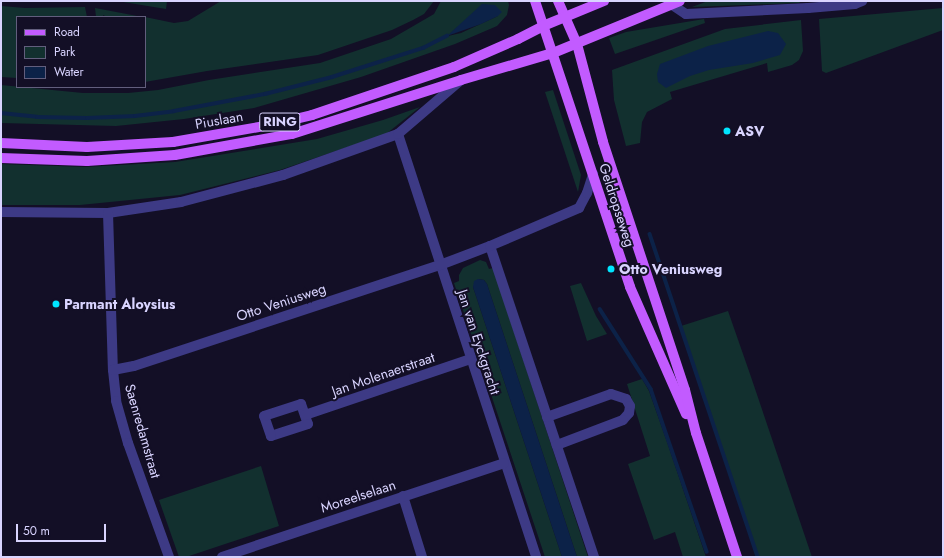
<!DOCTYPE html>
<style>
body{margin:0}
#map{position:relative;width:944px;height:558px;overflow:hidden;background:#130f26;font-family:Jost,sans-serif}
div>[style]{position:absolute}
.green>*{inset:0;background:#12302f}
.water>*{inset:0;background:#0c2248}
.stream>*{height:3.5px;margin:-1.75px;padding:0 1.75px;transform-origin:1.75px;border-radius:1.75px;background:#0c2248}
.minor>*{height:10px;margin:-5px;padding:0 5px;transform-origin:5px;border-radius:5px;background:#3d3a85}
.major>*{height:10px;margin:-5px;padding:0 5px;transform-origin:5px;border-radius:5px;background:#c25bff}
.dots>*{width:11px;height:11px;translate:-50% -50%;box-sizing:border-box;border:2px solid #130f26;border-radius:50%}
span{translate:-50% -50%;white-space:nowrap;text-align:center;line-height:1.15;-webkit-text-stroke:4px #130f26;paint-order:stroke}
.shield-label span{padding:1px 3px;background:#130f26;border:1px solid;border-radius:3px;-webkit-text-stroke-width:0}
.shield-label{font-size:13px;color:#d9d4ff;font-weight:700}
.street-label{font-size:14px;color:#d9d4ff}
.poi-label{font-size:14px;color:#d9d4ff;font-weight:700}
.left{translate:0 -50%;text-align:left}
.frame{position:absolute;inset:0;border:2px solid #d9d4ff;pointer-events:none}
.legend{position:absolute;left:16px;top:16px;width:130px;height:72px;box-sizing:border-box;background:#130f26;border:1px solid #625e7d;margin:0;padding:5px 7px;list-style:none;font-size:12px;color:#d9d4ff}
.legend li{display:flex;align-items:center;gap:8px;height:20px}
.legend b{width:20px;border:1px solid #625e7d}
.scale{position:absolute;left:16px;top:524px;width:90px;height:18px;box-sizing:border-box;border:2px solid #d9d4ff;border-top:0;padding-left:5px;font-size:12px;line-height:14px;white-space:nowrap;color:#d9d4ff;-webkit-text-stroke:3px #130f26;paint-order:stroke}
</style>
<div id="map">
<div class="green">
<i style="clip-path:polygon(117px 1px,167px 1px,166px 9px)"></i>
<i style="clip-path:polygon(221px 1px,434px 1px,424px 14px,413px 20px,392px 30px,318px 55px,207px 71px,145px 82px,145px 17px,174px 23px,188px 21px)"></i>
<i style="clip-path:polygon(evenodd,441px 1px,508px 1px,509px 5px,507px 15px,497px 26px,455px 44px,361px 77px,254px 108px,184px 119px,116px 126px,1px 123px,1px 85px,83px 93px,128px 93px,158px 90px,209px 80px,320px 63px,391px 39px,434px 14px,441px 1px,498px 16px,461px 33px,448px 36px,462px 23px,498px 16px)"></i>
<i style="clip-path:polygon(708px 1px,802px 1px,799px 3px,692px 7px)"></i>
<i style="clip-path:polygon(1px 6px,25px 8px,85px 7px,87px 17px,17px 17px,17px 78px,1px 77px)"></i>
<i style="clip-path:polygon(95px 8px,132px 15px,142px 17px,107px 17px,103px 15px,103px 17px,96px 17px)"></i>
<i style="clip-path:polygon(943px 8px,943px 30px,826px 73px,822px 71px,819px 19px)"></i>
<i style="clip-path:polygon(704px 19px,705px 23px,615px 54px,609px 38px,626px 32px)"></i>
<i style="clip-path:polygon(801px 20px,803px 51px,799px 60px,792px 65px,768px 72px,767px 63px,670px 92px,672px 99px,647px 112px,642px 122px,640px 143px,626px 146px,614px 100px,612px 70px,725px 29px)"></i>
<i style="clip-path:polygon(553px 90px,581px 175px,578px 192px,545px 92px)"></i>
<i style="clip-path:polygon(420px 107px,386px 134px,280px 170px,180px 195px,80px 205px,1px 205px,1px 164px,85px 167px,175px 162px,317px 139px,383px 120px)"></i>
<i style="clip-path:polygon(480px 260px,486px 262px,489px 269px,493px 268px,588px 557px,577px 557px,487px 284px,484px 280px,478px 279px,473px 287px,562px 557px,545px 557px,454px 283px,459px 281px,459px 275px,463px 268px)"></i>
<i style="clip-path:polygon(581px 283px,596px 316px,607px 334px,587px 341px,570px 286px)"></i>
<i style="clip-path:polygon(728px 311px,750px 374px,812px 557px,756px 557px,681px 326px)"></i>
<i style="clip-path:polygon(642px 379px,649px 391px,666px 439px,706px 557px,683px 557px,675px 532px,654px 540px,628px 464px,650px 456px,627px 384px)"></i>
<i style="clip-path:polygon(261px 466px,279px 526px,186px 557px,179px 557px,159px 500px)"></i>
</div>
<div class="water">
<i style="clip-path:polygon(482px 4px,495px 5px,502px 12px,498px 16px,481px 24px,447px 36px)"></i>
<i style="clip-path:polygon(768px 31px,778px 33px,786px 44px,780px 55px,753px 63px,709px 70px,690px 76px,666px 88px,658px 82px,657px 74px,660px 64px,708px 46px)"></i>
<i style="clip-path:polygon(478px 279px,484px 280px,487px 284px,577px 557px,562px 557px,473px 287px,474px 281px)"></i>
</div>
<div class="stream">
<i style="left:1px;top:113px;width:36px;rotate:6deg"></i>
<i style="left:37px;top:117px;width:50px;rotate:1.1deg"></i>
<i style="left:87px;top:118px;width:48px;rotate:-2.4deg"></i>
<i style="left:135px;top:116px;width:39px;rotate:-7deg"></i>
<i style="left:174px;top:111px;width:93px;rotate:-10.6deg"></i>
<i style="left:265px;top:94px;width:69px;rotate:-14.2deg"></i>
<i style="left:332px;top:77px;width:96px;rotate:-17.7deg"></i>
<i style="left:423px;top:48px;width:27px;rotate:-27deg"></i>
<i style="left:650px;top:234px;width:341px;rotate:71.5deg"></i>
<i style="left:600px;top:309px;width:95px;rotate:57.5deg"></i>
<i style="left:651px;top:389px;width:172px;rotate:71deg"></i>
</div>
<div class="minor">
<i style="left:671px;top:4px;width:18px;rotate:34deg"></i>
<i style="left:686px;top:14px;width:122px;rotate:-2.8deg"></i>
<i style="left:808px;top:8px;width:47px;rotate:-4.9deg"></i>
<i style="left:855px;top:4px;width:8px;rotate:-23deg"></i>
<i style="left:398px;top:134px;width:445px;rotate:71.9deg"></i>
<i style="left:1px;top:212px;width:107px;rotate:0.5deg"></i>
<i style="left:108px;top:213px;width:74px;rotate:-8.6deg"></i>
<i style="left:181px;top:202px;width:106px;rotate:-14.8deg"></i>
<i style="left:283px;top:175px;width:122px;rotate:-19.6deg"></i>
<i style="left:398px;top:134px;width:83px;rotate:-40.6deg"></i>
<i style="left:108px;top:213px;width:157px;rotate:88.2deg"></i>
<i style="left:113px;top:370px;width:31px;rotate:84deg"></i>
<i style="left:116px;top:401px;width:44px;rotate:74.1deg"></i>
<i style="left:128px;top:443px;width:121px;rotate:70.2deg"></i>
<i style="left:490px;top:246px;width:328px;rotate:71.5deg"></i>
<i style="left:113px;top:370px;width:21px;rotate:-11deg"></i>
<i style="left:134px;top:366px;width:322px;rotate:-18.3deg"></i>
<i style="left:440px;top:265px;width:53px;rotate:-20.8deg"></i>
<i style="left:490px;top:246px;width:97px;rotate:-23.1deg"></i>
<i style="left:579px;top:208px;width:17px;rotate:-62deg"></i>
<i style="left:587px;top:193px;width:20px;rotate:-72deg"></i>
<i style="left:301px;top:404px;width:21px;rotate:71deg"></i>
<i style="left:308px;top:424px;width:39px;rotate:162deg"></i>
<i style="left:271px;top:436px;width:21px;rotate:-109deg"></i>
<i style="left:264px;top:416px;width:39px;rotate:-18deg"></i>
<i style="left:305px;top:415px;width:174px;rotate:-18.7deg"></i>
<i style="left:547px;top:417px;width:68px;rotate:-19.8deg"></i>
<i style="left:611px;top:394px;width:16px;rotate:18deg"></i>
<i style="left:626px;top:399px;width:8px;rotate:60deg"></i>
<i style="left:630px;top:406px;width:7px;rotate:98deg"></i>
<i style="left:629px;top:413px;width:9px;rotate:131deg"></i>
<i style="left:623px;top:420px;width:71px;rotate:159.3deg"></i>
<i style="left:403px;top:496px;width:64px;rotate:72.7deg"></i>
<i style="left:222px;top:557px;width:297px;rotate:-18.4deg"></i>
</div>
<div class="major">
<i style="left:535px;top:1px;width:301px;rotate:71.6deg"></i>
<i style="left:630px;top:287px;width:139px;rotate:66.2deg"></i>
<i style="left:558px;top:1px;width:47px;rotate:66.2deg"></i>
<i style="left:577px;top:44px;width:101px;rotate:75.1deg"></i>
<i style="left:603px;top:142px;width:261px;rotate:71.7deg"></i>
<i style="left:685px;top:390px;width:44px;rotate:75.7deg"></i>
<i style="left:696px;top:433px;width:131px;rotate:71.7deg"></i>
<i style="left:1px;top:143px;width:86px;rotate:2.7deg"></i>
<i style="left:87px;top:147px;width:86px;rotate:-3.3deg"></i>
<i style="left:173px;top:142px;width:98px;rotate:-9.9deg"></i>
<i style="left:270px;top:125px;width:43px;rotate:-13.4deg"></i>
<i style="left:312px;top:115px;width:150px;rotate:-18.7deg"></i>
<i style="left:454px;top:67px;width:70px;rotate:-23.6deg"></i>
<i style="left:518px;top:39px;width:28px;rotate:-27deg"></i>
<i style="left:543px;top:26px;width:66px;rotate:-22.3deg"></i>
<i style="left:1px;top:158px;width:86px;rotate:2deg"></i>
<i style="left:87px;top:161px;width:88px;rotate:-3.9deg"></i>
<i style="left:175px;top:155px;width:119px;rotate:-10.2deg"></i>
<i style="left:292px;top:134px;width:177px;rotate:-17.7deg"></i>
<i style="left:461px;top:80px;width:96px;rotate:-16.4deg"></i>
<i style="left:553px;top:53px;width:137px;rotate:-22.3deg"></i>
</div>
<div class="dots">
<i style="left:727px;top:131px;background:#00e5ff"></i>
<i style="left:611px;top:269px;background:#00e5ff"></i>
<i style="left:56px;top:304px;background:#00e5ff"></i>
</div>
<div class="shield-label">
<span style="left:280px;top:122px">RING</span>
</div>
<div class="street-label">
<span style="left:219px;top:120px;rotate:-10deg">Piuslaan</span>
<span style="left:617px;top:205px;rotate:72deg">Geldropseweg</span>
<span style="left:281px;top:302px;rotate:-18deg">Otto Veniusweg</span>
<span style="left:479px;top:342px;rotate:72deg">Jan van Eyckgracht</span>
<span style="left:383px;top:374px;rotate:-19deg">Jan Molenaerstraat</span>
<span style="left:143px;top:431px;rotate:74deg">Saenredamstraat</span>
<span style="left:358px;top:496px;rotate:-18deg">Moreelselaan</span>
</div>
<div class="poi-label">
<span class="left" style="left:735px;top:131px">ASV</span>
<span class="left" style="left:619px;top:269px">Otto Veniusweg</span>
<span class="left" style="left:64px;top:304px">Parmant Aloysius</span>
</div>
<div class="frame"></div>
<ul class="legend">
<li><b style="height:5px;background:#c25bff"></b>Road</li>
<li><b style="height:11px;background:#12302f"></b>Park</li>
<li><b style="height:11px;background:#0c2248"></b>Water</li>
</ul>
<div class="scale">50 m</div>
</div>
